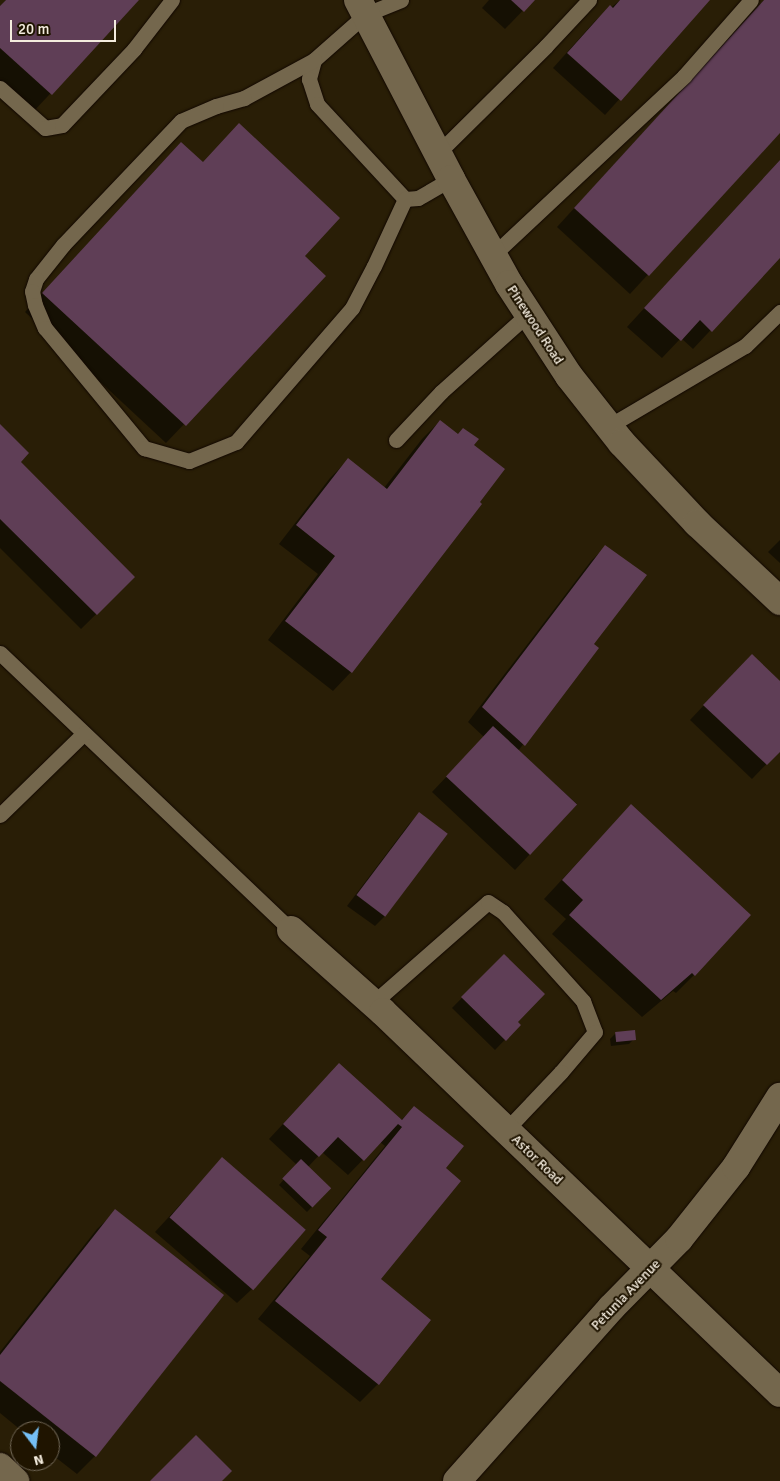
<!DOCTYPE html>
<style>
body{margin:0}
#map{position:relative;width:780px;height:1481px;overflow:hidden;background:#291e06;font-family:Signika,sans-serif}
div>[style]{position:absolute}
.shadow>*{inset:0;background:#0007}
.building>*{inset:0;background:#5f3e56;transform-origin:0 0}
.roads{filter:drop-shadow(0 0 1px #110700) drop-shadow(0 0 1px #110700)}
.lane>*{height:15px;margin:-7.5px;padding:0 7.5px;transform-origin:7.5px;border-radius:7.5px;background:#74674d}
.street>*{height:28px;margin:-14px;padding:0 14px;transform-origin:14px;border-radius:14px;background:#74674d}
span{translate:-50% -50%;white-space:nowrap;text-align:center;line-height:1.15;-webkit-text-stroke:4px #1f1400;paint-order:stroke}
.street-label{font-size:14px;color:#f4ecde}
.north{position:absolute;left:10px;top:1421px;width:50px;height:50px;box-sizing:border-box;background:#1f1400;border:1px solid #746a59;border-radius:50%;rotate:165deg;font-size:14px;font-weight:700;line-height:20px;text-align:center;color:#f4ecde}
.north::after{content:'';display:block;margin:auto;width:18px;height:22px;background:#75c0f6;clip-path:polygon(50% 0,100% 100%,50% 72%,0 100%)}
.scale{position:absolute;left:10px;top:20px;width:106px;height:22px;box-sizing:border-box;border:2px solid #f4ecde;border-top:0;padding-left:6px;font-size:15px;line-height:18px;white-space:nowrap;color:#f4ecde;-webkit-text-stroke:4px #1f1400;paint-order:stroke}
</style>
<div id="map">
<div class="shadow">
<i style="clip-path:polygon(6px 0,138px 0,33px 112px,0 82px,0 6px)"></i>
<i style="clip-path:polygon(489px 0,533px 0,505px 29px,482px 8px)"></i>
<i style="clip-path:polygon(620px 0,709px 0,605px 115px,553px 68px,595px 21px)"></i>
<i style="clip-path:polygon(764px 0,780px 0,780px 131px,630px 294px,557px 227px)"></i>
<i style="clip-path:polygon(780px 160px,780px 256px,693px 349px,681px 338px,662px 358px,627px 327px)"></i>
<i style="clip-path:polygon(163px 162px,303px 256px,325px 276px,166px 443px,25px 312px)"></i>
<i style="clip-path:polygon(440px 421px,472px 446px,480px 504px,351px 672px,333px 691px,268px 640px,318px 574px,279px 544px,330px 478px,348px 460px,384px 488px,422px 439px)"></i>
<i style="clip-path:polygon(0 426px,19px 462px,134px 577px,81px 629px,0 548px)"></i>
<i style="clip-path:polygon(780px 540px,780px 563px,768px 552px)"></i>
<i style="clip-path:polygon(605px 547px,592px 645px,597px 648px,518px 751px,577px 804px,515px 870px,432px 792px,484px 737px,468px 722px,591px 561px)"></i>
<i style="clip-path:polygon(737px 670px,780px 683px,780px 750px,752px 779px,690px 720px)"></i>
<i style="clip-path:polygon(631px 805px,694px 975px,676px 993px,673px 991px,642px 1017px,552px 934px,566px 919px,544px 899px)"></i>
<i style="clip-path:polygon(419px 814px,385px 916px,375px 926px,347px 906px,409px 824px)"></i>
<i style="clip-path:polygon(504px 955px,516px 1022px,519px 1025px,495px 1050px,452px 1008px)"></i>
<i style="clip-path:polygon(615px 1034px,634px 1039px,629px 1044px,611px 1046px,610px 1039px)"></i>
<i style="clip-path:polygon(324px 1080px,400px 1121px,414px 1108px,444px 1168px,379px 1279px,378px 1384px,360px 1402px,258px 1319px,310px 1256px,301px 1249px,385px 1146px,380px 1142px,348px 1175px,322px 1152px,308px 1167px,330px 1188px,307px 1212px,279px 1185px,297px 1165px,269px 1139px)"></i>
<i style="clip-path:polygon(222px 1159px,252px 1289px,237px 1303px,155px 1232px)"></i>
<i style="clip-path:polygon(116px 1211px,95px 1456px,77px 1474px,50px 1453px,50px 1431px,22px 1431px,0 1413px,0 1352px,97px 1229px)"></i>
</div>
<div class="building">
<i style="clip-path:polygon(6px 0,139px 0,52px 95px,0 48px,0 6px)"></i>
<i style="clip-path:polygon(511px 0,535px 0,524px 12px)"></i>
<i style="clip-path:polygon(620px 0,710px 0,621px 101px,567px 53px,610px 5px,613px 8px)"></i>
<i style="clip-path:polygon(764px 0,780px 0,780px 133px,649px 276px,574px 208px)"></i>
<i style="clip-path:polygon(239px 123px,340px 218px,305px 256px,326px 276px,186px 426px,42px 293px,181px 142px,203px 162px)"></i>
<i style="clip-path:polygon(780px 160px,780px 258px,712px 332px,700px 320px,681px 341px,644px 308px)"></i>
<i style="clip-path:polygon(440px 420px,458px 434px,463px 428px,479px 439px,474px 445px,505px 469px,480px 502px,482px 504px,352px 673px,285px 621px,335px 556px,296px 525px,348px 458px,387px 489px)"></i>
<i style="clip-path:polygon(0 424px,29px 453px,21px 462px,135px 577px,97px 615px,0 519px)"></i>
<i style="clip-path:polygon(605px 545px,647px 575px,594px 644px,599px 648px,525px 746px,482px 707px)"></i>
<i style="clip-path:polygon(752px 654px,780px 681px,780px 752px,767px 765px,703px 705px)"></i>
<i style="left:493px;top:726px;width:115px;height:69px;rotate:43deg"></i>
<i style="clip-path:polygon(631px 804px,751px 915px,695px 976px,692px 973px,661px 1000px,569px 915px,583px 900px,562px 880px)"></i>
<i style="left:419px;top:812px;width:36px;height:104px;rotate:37deg"></i>
<i style="clip-path:polygon(504px 954px,545px 994px,518px 1022px,521px 1025px,506px 1041px,461px 997px)"></i>
<i style="left:635px;top:1030px;width:10px;height:20px;rotate:84deg"></i>
<i style="clip-path:polygon(339px 1063px,402px 1120px,414px 1106px,464px 1146px,446px 1168px,461px 1181px,381px 1279px,431px 1320px,379px 1385px,275px 1301px,327px 1237px,318px 1230px,402px 1127px,398px 1124px,364px 1161px,338px 1137px,319px 1157px,283px 1124px)"></i>
<i style="left:222px;top:1157px;width:111px;height:80px;rotate:41deg"></i>
<i style="left:301px;top:1159px;width:42px;height:27px;rotate:44deg"></i>
<i style="clip-path:polygon(115px 1209px,224px 1295px,96px 1457px,0 1381px,0 1355px)"></i>
<i style="clip-path:polygon(196px 1435px,232px 1471px,222px 1481px,150px 1481px)"></i>
</div>
<div class="roads">
<div class="lane">
<i style="left:401px;top:0;width:38px;rotate:158deg"></i>
<i style="left:366px;top:14px;width:69px;rotate:138.5deg"></i>
<i style="left:314px;top:60px;width:20px;rotate:105deg"></i>
<i style="left:309px;top:79px;width:26px;rotate:72deg"></i>
<i style="left:317px;top:104px;width:129px;rotate:47.2deg"></i>
<i style="left:405px;top:199px;width:13px;rotate:-4deg"></i>
<i style="left:418px;top:198px;width:38px;rotate:-30deg"></i>
<i style="left:314px;top:60px;width:80px;rotate:151.5deg"></i>
<i style="left:244px;top:98px;width:29px;rotate:164deg"></i>
<i style="left:216px;top:106px;width:38px;rotate:157deg"></i>
<i style="left:181px;top:121px;width:171px;rotate:133.6deg"></i>
<i style="left:63px;top:245px;width:43px;rotate:128.5deg"></i>
<i style="left:36px;top:279px;width:13px;rotate:108deg"></i>
<i style="left:32px;top:291px;width:14px;rotate:78deg"></i>
<i style="left:35px;top:305px;width:25px;rotate:67deg"></i>
<i style="left:45px;top:328px;width:156px;rotate:50.5deg"></i>
<i style="left:144px;top:448px;width:47px;rotate:16.1deg"></i>
<i style="left:189px;top:461px;width:51px;rotate:-22deg"></i>
<i style="left:236px;top:442px;width:177px;rotate:-49.1deg"></i>
<i style="left:352px;top:308px;width:47px;rotate:-62.4deg"></i>
<i style="left:374px;top:266px;width:74px;rotate:-65.2deg"></i>
<i style="left:0;top:88px;width:60px;rotate:41.6deg"></i>
<i style="left:45px;top:128px;width:17px;rotate:-10deg"></i>
<i style="left:62px;top:125px;width:105px;rotate:-46.5deg"></i>
<i style="left:134px;top:49px;width:62px;rotate:-52.2deg"></i>
<i style="left:438px;top:153px;width:152px;rotate:-44.7deg"></i>
<i style="left:546px;top:46px;width:63px;rotate:-46.9deg"></i>
<i style="left:493px;top:255px;width:262px;rotate:-43.1deg"></i>
<i style="left:684px;top:76px;width:101px;rotate:-48.6deg"></i>
<i style="left:609px;top:426px;width:158px;rotate:-30.5deg"></i>
<i style="left:745px;top:346px;width:49px;rotate:-44.2deg"></i>
<i style="left:396px;top:440px;width:66px;rotate:-46.8deg"></i>
<i style="left:441px;top:392px;width:117px;rotate:-41.9deg"></i>
<i style="left:0;top:653px;width:402px;rotate:43.6deg"></i>
<i style="left:0;top:815px;width:117px;rotate:-44.3deg"></i>
<i style="left:372px;top:1004px;width:154px;rotate:-41.3deg"></i>
<i style="left:488px;top:902px;width:18px;rotate:34deg"></i>
<i style="left:503px;top:912px;width:120px;rotate:48deg"></i>
<i style="left:583px;top:1001px;width:33px;rotate:69deg"></i>
<i style="left:595px;top:1032px;width:52px;rotate:130.4deg"></i>
<i style="left:561px;top:1072px;width:80px;rotate:133.5deg"></i>
</div>
<div class="street">
<i style="left:358px;top:0;width:202px;rotate:62.5deg"></i>
<i style="left:451px;top:179px;width:120px;rotate:61.1deg"></i>
<i style="left:509px;top:284px;width:110px;rotate:56.9deg"></i>
<i style="left:569px;top:376px;width:85px;rotate:51.7deg"></i>
<i style="left:622px;top:443px;width:110px;rotate:46.8deg"></i>
<i style="left:697px;top:523px;width:114px;rotate:43.2deg"></i>
<i style="left:291px;top:930px;width:123px;rotate:41.7deg"></i>
<i style="left:383px;top:1012px;width:550px;rotate:43.82deg"></i>
<i style="left:0;top:1467px;width:21px;rotate:43deg"></i>
<i style="left:457px;top:1481px;width:232px;rotate:-48.3deg"></i>
<i style="left:611px;top:1308px;width:97px;rotate:-45.4deg"></i>
<i style="left:679px;top:1239px;width:92px;rotate:-51.6deg"></i>
<i style="left:736px;top:1167px;width:83px;rotate:-57.8deg"></i>
</div>
</div>
<div class="street-label">
<span style="left:535px;top:325px;rotate:57deg">Pinewood Road</span>
<span style="left:537px;top:1160px;rotate:44deg">Astor Road</span>
<span style="left:626px;top:1295px;rotate:-46deg">Petunia Avenue</span>
</div>
<div class="north">N</div>
<div class="scale">20 m</div>
</div>
